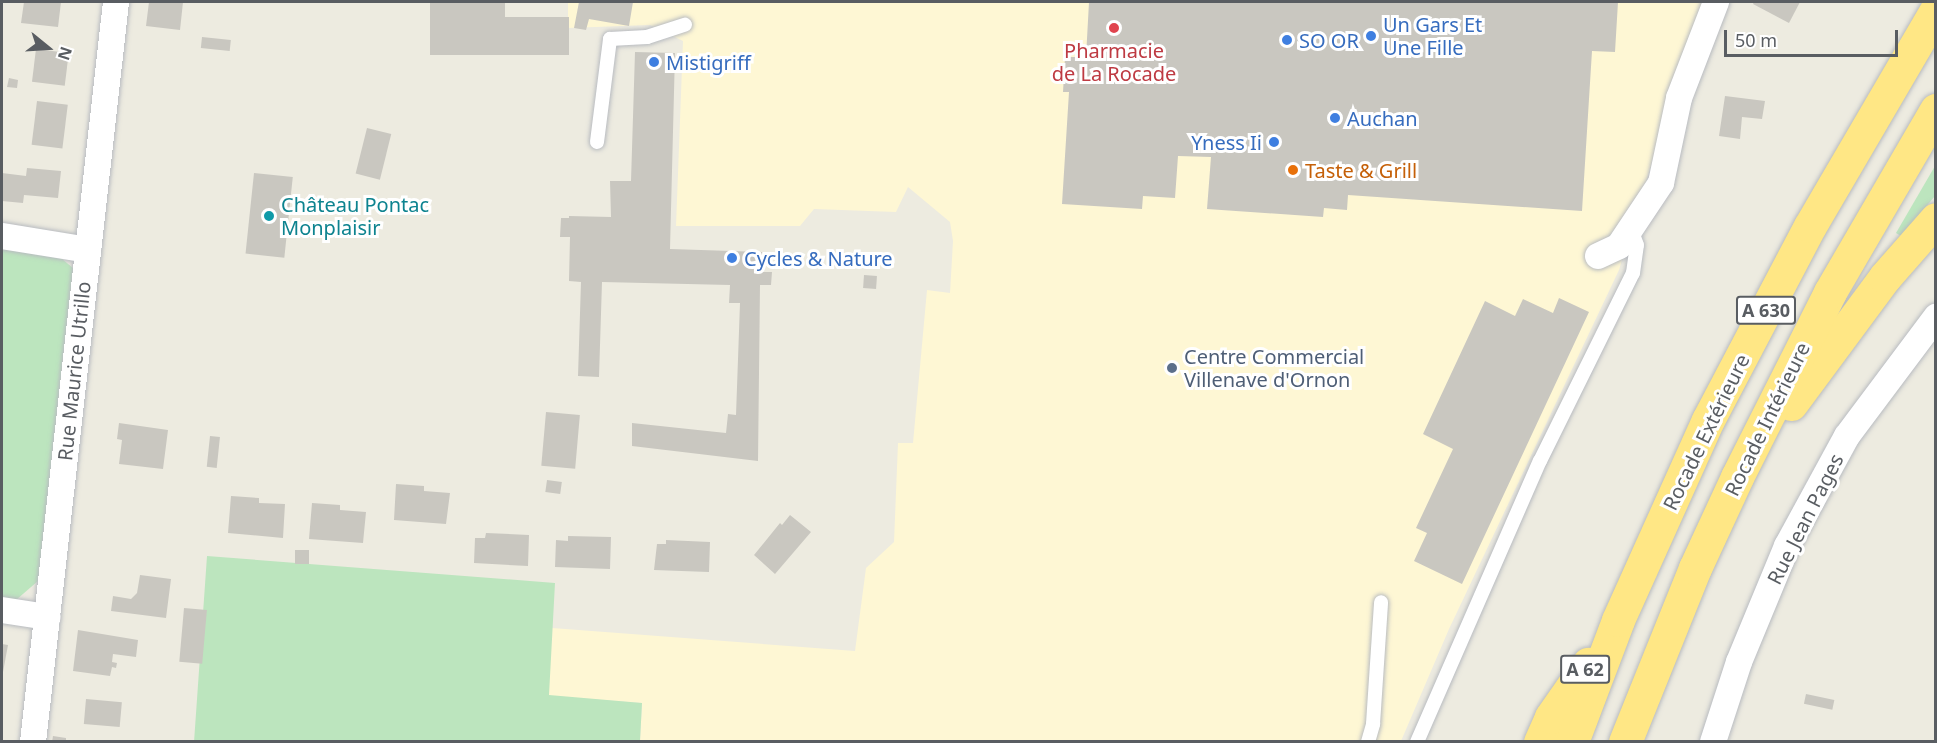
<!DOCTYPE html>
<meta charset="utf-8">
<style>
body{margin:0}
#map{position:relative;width:1937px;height:743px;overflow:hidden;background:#edebe0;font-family:"Noto Sans",sans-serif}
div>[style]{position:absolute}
.commercial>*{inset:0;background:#fef7d4}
.green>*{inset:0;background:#bce5be}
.building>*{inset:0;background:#c9c7c0;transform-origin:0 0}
.roads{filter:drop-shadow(0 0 2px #b8bbc0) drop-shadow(0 0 2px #b8bbc0)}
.lane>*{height:14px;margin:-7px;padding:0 7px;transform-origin:7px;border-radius:7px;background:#fff}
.street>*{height:26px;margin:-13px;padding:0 13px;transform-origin:13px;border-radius:13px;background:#fff}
.highway>*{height:33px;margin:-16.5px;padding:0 16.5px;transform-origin:16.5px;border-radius:16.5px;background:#ffe785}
.dots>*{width:16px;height:16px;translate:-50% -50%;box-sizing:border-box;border:3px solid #fff;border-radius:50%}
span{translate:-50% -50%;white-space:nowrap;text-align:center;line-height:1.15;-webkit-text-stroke:6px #fff;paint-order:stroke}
.shield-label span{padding:2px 4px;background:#fff;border:2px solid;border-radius:4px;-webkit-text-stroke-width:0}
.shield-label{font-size:18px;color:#595d62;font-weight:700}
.shop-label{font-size:20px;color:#366cbe}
.left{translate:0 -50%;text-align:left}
.right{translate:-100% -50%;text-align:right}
.health-label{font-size:20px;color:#be3a42}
.food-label{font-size:20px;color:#c56008}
.culture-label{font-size:20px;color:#0d838f}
.service-label{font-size:20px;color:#4e5e75}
.street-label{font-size:20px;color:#595d62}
.frame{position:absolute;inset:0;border:3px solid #595d62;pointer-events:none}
.north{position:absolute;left:18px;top:18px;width:60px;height:60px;-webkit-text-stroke:4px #fff;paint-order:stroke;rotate:108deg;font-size:16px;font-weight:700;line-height:24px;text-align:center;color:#595d62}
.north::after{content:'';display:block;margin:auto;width:21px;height:27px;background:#595d62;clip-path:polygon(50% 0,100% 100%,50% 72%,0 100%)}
.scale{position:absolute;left:1724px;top:30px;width:174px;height:27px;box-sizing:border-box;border:3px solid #595d62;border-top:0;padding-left:8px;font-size:18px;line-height:21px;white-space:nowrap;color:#595d62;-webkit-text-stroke:4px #fff;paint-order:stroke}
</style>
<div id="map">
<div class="commercial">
<i style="clip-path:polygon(568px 2px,1708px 2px,1680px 70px,1619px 270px,1449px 629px,1401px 741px,640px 741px,642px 703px,548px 696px,552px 628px,855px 651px,866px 568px,894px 542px,898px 443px,913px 443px,927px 290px,950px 293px,953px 241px,950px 222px,908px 187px,896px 212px,814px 209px,800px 226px,676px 226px,683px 41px,650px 25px,568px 28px)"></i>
</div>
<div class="green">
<i style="clip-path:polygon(1935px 166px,1935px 196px,1901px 236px,1896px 233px)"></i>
<i style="clip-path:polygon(2px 242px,50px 249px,73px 268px,38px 581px,16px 600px,2px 598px)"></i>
<i style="clip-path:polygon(207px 556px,555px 583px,549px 695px,642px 703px,640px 741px,194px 742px)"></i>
</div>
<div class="building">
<i style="clip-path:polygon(24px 2px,61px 2px,58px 27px,21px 23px)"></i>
<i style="clip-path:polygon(149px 2px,183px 2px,180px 30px,146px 26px)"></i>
<i style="clip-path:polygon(430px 2px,505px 2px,505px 17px,569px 17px,569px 55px,430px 55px)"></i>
<i style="clip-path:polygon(579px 2px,633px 2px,629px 26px,589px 19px,586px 30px,574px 28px)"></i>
<i style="clip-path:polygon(1089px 2px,1618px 2px,1615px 52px,1592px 51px,1582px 211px,1348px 195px,1347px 210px,1324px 208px,1323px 217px,1207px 209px,1211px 157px,1178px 156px,1175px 198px,1143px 196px,1142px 209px,1062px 204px,1069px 92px,1063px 92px,1065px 57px,1086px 57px)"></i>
<i style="clip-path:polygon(1754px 2px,1800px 2px,1789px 23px,1753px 4px)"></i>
<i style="left:202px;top:37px;width:29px;height:11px;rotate:6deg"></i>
<i style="left:36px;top:49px;width:33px;height:33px;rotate:7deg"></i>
<i style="clip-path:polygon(635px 52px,675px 53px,670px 249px,762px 252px,761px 272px,772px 272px,771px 285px,760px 285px,758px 461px,632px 446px,632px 423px,726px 433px,728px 414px,736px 415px,740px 303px,729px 303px,730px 285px,602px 282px,599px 377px,578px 376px,581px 282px,569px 281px,570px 237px,560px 237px,561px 218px,569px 218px,569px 216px,611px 217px,610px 181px,631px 181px)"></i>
<i style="clip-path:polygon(9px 78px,18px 80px,17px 88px,7px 87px)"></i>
<i style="clip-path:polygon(1725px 96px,1765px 101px,1762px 119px,1742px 117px,1740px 139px,1719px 136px)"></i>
<i style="left:37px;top:101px;width:31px;height:44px;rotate:7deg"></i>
<i style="left:367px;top:128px;width:25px;height:47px;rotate:14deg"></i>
<i style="clip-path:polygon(27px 168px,61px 171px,58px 198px,24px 195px,23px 203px,2px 201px,2px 173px,26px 176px)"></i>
<i style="left:254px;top:173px;width:39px;height:81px;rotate:6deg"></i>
<i style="left:864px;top:275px;width:13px;height:13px;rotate:4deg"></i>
<i style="clip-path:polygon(1559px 298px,1589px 312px,1462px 584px,1414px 561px,1427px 533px,1416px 528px,1453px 449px,1423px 434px,1485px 301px,1515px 316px,1523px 299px,1553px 313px)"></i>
<i style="left:546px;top:412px;width:34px;height:54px;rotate:5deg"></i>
<i style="clip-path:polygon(119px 423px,168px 430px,163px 469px,119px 464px,122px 440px,117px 439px)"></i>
<i style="left:210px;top:436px;width:10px;height:31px;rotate:6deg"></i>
<i style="left:547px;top:480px;width:15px;height:12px;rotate:8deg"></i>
<i style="clip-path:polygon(396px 484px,424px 486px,424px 491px,450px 493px,446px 524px,394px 520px)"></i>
<i style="clip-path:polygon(231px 496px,259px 498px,259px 503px,285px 504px,283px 538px,228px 533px)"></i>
<i style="clip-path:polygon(312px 503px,340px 505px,340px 510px,366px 512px,363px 543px,309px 539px)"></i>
<i style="clip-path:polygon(790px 515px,811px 532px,775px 574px,754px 555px,780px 523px,782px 525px)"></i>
<i style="clip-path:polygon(486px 533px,529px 535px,528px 566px,474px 563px,475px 538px,485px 538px)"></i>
<i style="clip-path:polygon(568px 536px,611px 537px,610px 569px,555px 567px,556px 540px,568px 541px)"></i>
<i style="clip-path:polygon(666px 540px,710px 542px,709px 572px,654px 570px,657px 544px,666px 544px)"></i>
<i style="left:295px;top:550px;width:14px;height:14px"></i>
<i style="clip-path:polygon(140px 575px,171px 579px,166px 618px,111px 611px,113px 596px,131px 599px,137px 593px)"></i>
<i style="left:184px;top:608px;width:23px;height:54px;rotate:5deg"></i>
<i style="clip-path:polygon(78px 630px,138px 640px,136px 657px,113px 654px,112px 662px,117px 663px,116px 668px,112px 667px,110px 676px,73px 671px)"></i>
<i style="clip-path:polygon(2px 644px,8px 645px,3px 672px,2px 671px)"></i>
<i style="left:1806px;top:694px;width:29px;height:10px;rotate:12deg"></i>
<i style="left:86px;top:699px;width:36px;height:25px;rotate:5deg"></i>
<i style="clip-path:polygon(53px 736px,66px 738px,66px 742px,52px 742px)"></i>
</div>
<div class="roads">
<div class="lane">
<i style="left:597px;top:142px;width:104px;rotate:-82.8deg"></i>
<i style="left:610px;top:39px;width:37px;rotate:-3deg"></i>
<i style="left:647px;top:37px;width:40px;rotate:-18deg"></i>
<i style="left:1368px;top:742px;width:19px;rotate:-74deg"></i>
<i style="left:1373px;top:724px;width:122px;rotate:-86.2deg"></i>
<i style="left:1417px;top:742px;width:307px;rotate:-66.4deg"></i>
<i style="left:1540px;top:461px;width:210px;rotate:-63.7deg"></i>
<i style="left:1633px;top:273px;width:28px;rotate:-82deg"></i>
<i style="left:1637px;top:245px;width:17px;rotate:-111deg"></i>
</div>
<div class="street">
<i style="left:2px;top:236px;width:87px;rotate:9.2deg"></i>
<i style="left:1598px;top:256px;width:23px;rotate:-25deg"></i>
<i style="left:1619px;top:246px;width:76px;rotate:-56.3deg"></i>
<i style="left:1661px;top:183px;width:87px;rotate:-78deg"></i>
<i style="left:1679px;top:98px;width:103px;rotate:-68.9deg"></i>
<i style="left:2px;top:610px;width:46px;rotate:8.8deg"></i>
<i style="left:33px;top:742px;width:745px;rotate:-83.6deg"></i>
<i style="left:1713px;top:742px;width:84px;rotate:-72deg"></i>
<i style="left:1739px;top:662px;width:126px;rotate:-67.5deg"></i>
<i style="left:1787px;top:546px;width:125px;rotate:-61.4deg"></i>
<i style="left:1847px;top:436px;width:149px;rotate:-53.2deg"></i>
</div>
<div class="highway">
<i style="left:1791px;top:404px;width:158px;rotate:-53.5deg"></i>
<i style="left:1885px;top:277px;width:77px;rotate:-48.7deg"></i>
<i style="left:1540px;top:742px;width:27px;rotate:-66deg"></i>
<i style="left:1551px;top:717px;width:65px;rotate:-55.1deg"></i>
<i style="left:1572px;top:742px;width:130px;rotate:-69.3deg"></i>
<i style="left:1618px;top:620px;width:219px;rotate:-65.8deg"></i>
<i style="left:1708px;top:420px;width:219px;rotate:-62.3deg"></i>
<i style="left:1810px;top:226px;width:250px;rotate:-59.7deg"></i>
<i style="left:1625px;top:742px;width:188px;rotate:-68.1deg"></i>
<i style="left:1695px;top:568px;width:100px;rotate:-65.2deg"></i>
<i style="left:1737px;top:477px;width:207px;rotate:-63.3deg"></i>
<i style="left:1830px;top:292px;width:211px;rotate:-59.8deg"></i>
</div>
</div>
<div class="dots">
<i style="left:1114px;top:28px;background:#e0444e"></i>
<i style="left:1371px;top:36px;background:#3f7fe0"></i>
<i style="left:1287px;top:40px;background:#3f7fe0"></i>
<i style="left:654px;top:62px;background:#3f7fe0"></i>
<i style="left:1335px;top:118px;background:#3f7fe0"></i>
<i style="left:1274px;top:142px;background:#3f7fe0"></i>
<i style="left:1293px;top:170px;background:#e8710a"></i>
<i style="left:269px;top:216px;background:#0f9aa8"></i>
<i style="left:732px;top:258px;background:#3f7fe0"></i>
<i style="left:1172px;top:368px;background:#5c6f8a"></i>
</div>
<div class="shield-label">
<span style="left:1766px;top:310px">A 630</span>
<span style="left:1585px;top:669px">A 62</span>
</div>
<div class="shop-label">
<span class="left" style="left:1383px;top:36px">Un Gars Et<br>Une Fille</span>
<span class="left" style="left:1299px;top:40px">SO OR</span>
<span class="left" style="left:666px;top:62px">Mistigriff</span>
<span class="left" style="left:1347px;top:118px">Auchan</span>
<span class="right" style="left:1262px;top:142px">Yness Ii</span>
<span class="left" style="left:744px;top:258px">Cycles &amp; Nature</span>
</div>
<div class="health-label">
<span style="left:1114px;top:62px">Pharmacie<br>de La Rocade</span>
</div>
<div class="food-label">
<span class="left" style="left:1305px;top:170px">Taste &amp; Grill</span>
</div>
<div class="culture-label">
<span class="left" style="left:281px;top:216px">Château Pontac<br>Monplaisir</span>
</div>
<div class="service-label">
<span class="left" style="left:1184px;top:368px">Centre Commercial<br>Villenave d'Ornon</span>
</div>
<div class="street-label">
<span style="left:74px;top:371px;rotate:-84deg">Rue Maurice Utrillo</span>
<span style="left:1767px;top:419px;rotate:-64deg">Rocade Intérieure</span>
<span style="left:1706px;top:432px;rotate:-64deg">Rocade Extérieure</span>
<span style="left:1805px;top:519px;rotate:-63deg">Rue Jean Pages</span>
</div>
<div class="frame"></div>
<div class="north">N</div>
<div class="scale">50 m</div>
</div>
